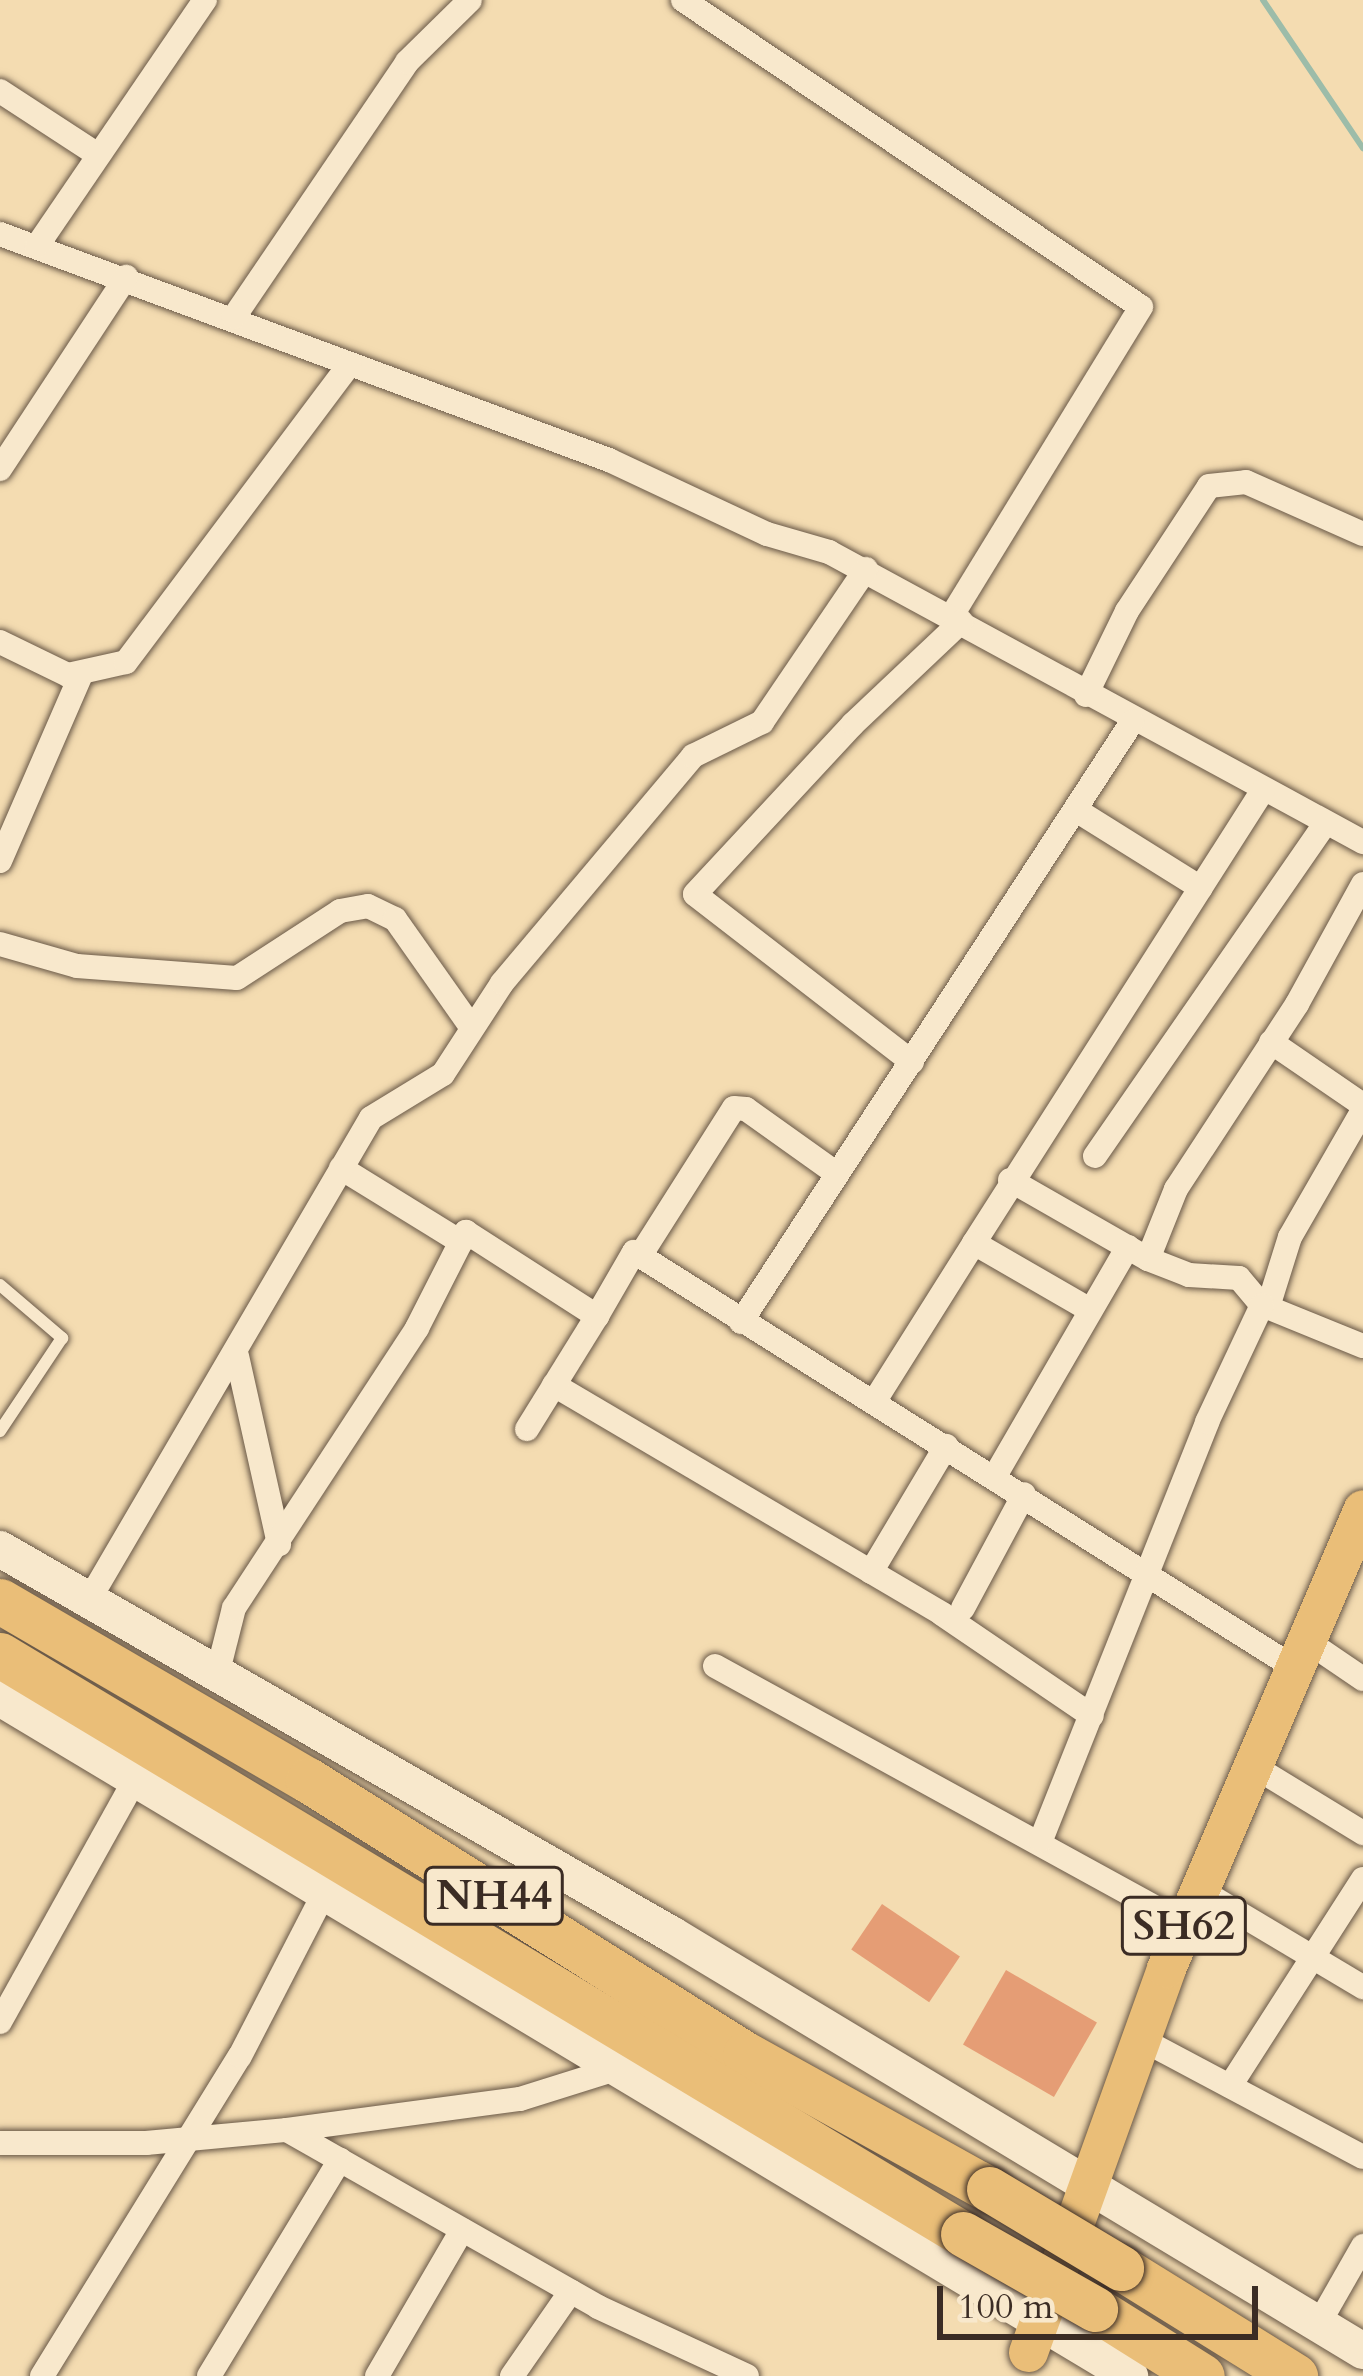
<!DOCTYPE html>
<style>
body{margin:0}
#map{position:relative;width:1363px;height:2376px;overflow:hidden;background:#f4dcb1;font-family:Cardo,serif}
div>[style]{position:absolute}
.stream>*{height:6px;margin:-3px;padding:0 3px;transform-origin:3px;border-radius:3px;background:#9cbca9}
.building>*{inset:0;background:#e59d75;transform-origin:0 0}
.roads{filter:drop-shadow(0 0 3px #695847) drop-shadow(0 0 3px #695847)}
.lane>*{height:12px;margin:-6px;padding:0 6px;transform-origin:6px;border-radius:6px;background:#f8e8cc}
.street>*{height:24px;margin:-12px;padding:0 12px;transform-origin:12px;border-radius:12px;background:#f8e8cc}
.secondary>*{height:36px;margin:-18px;padding:0 18px;transform-origin:18px;border-radius:18px;background:#f8e8cc}
.primary>*{height:39px;margin:-19.5px;padding:0 19.5px;transform-origin:19.5px;border-radius:19.5px;background:#eabe78}
.highway>*{height:45px;margin:-22.5px;padding:0 22.5px;transform-origin:22.5px;border-radius:22.5px;background:#eabe78}
.bridges{filter:drop-shadow(0 0 3px #3b2c24) drop-shadow(0 0 3px #3b2c24)}
.highway-bridge>*{height:45px;margin:-22.5px;padding:0 22.5px;transform-origin:22.5px;border-radius:22.5px;background:#eabe78}
span{translate:-50% -50%;white-space:nowrap;text-align:center;line-height:1.15;-webkit-text-stroke:9px #f8e8cc;paint-order:stroke}
.shield-label span{padding:3px 9px;background:#f8e8cc;border:3px solid;border-radius:9px;-webkit-text-stroke-width:0}
.shield-label{font-size:42px;color:#3b2c24;font-weight:700}
.scale{position:absolute;left:937px;top:2286px;width:321px;height:54px;box-sizing:border-box;border:6px solid #3b2c24;border-top:0;padding-left:15px;font-size:36px;line-height:42px;white-space:nowrap;color:#3b2c24;-webkit-text-stroke:9px #f8e8cc;paint-order:stroke}
</style>
<div id="map">
<div class="stream">
<i style="left:1263px;top:0;width:179px;rotate:56deg"></i>
</div>
<div class="building">
<i style="left:882px;top:1904px;width:94px;height:55px;rotate:34deg"></i>
<i style="left:1006px;top:1970px;width:105px;height:86px;rotate:30deg"></i>
</div>
<div class="roads">
<div class="lane">
<i style="left:0;top:1285px;width:82px;rotate:40.5deg"></i>
<i style="left:62px;top:1338px;width:112px;rotate:123.7deg"></i>
</div>
<div class="street">
<i style="left:683px;top:0;width:551px;rotate:33.83deg"></i>
<i style="left:1141px;top:307px;width:364px;rotate:121.5deg"></i>
<i style="left:0;top:91px;width:117px;rotate:33.1deg"></i>
<i style="left:0;top:234px;width:650px;rotate:20.36deg"></i>
<i style="left:609px;top:460px;width:174px;rotate:25.1deg"></i>
<i style="left:767px;top:534px;width:65px;rotate:16.2deg"></i>
<i style="left:829px;top:552px;width:608px;rotate:28.51deg"></i>
<i style="left:37px;top:246px;width:298px;rotate:-55.7deg"></i>
<i style="left:234px;top:317px;width:308px;rotate:-55.8deg"></i>
<i style="left:407px;top:62px;width:88px;rotate:-44.5deg"></i>
<i style="left:0;top:469px;width:230px;rotate:-56.7deg"></i>
<i style="left:0;top:642px;width:76px;rotate:25.9deg"></i>
<i style="left:68px;top:675px;width:59px;rotate:-12.6deg"></i>
<i style="left:126px;top:662px;width:371px;rotate:-53.1deg"></i>
<i style="left:1086px;top:695px;width:93px;rotate:-64deg"></i>
<i style="left:1127px;top:611px;width:149px;rotate:-56.7deg"></i>
<i style="left:1209px;top:486px;width:37px;rotate:-6deg"></i>
<i style="left:1246px;top:482px;width:128px;rotate:24deg"></i>
<i style="left:1076px;top:810px;width:147px;rotate:32deg"></i>
<i style="left:0;top:861px;width:203px;rotate:-66.5deg"></i>
<i style="left:0;top:944px;width:80px;rotate:15.9deg"></i>
<i style="left:77px;top:966px;width:160px;rotate:4.3deg"></i>
<i style="left:237px;top:978px;width:123px;rotate:-33deg"></i>
<i style="left:340px;top:911px;width:28px;rotate:-10deg"></i>
<i style="left:368px;top:906px;width:30px;rotate:26deg"></i>
<i style="left:395px;top:919px;width:133px;rotate:54.8deg"></i>
<i style="left:1271px;top:1042px;width:112px;rotate:34.4deg"></i>
<i style="left:912px;top:1062px;width:274px;rotate:-142.3deg"></i>
<i style="left:695px;top:894px;width:232px;rotate:-47.1deg"></i>
<i style="left:853px;top:724px;width:149px;rotate:-43.4deg"></i>
<i style="left:1095px;top:1156px;width:405px;rotate:-55.3deg"></i>
<i style="left:341px;top:1168px;width:141px;rotate:31.7deg"></i>
<i style="left:1010px;top:1180px;width:159px;rotate:29.8deg"></i>
<i style="left:1148px;top:1259px;width:44px;rotate:21.3deg"></i>
<i style="left:1189px;top:1275px;width:50px;rotate:3.4deg"></i>
<i style="left:1239px;top:1278px;width:35px;rotate:50deg"></i>
<i style="left:1262px;top:1305px;width:109px;rotate:22.1deg"></i>
<i style="left:974px;top:1243px;width:537px;rotate:-57.46deg"></i>
<i style="left:640px;top:1256px;width:175px;rotate:-57.6deg"></i>
<i style="left:734px;top:1108px;width:12px;rotate:5deg"></i>
<i style="left:746px;top:1109px;width:112px;rotate:35.5deg"></i>
<i style="left:1148px;top:1259px;width:75px;rotate:-68.2deg"></i>
<i style="left:1176px;top:1189px;width:221px;rotate:-56.8deg"></i>
<i style="left:1297px;top:1004px;width:137px;rotate:-61.2deg"></i>
<i style="left:1268px;top:1307px;width:73px;rotate:-72.6deg"></i>
<i style="left:1290px;top:1237px;width:146px;rotate:-60.1deg"></i>
<i style="left:741px;top:1322px;width:716px;rotate:-56.91deg"></i>
<i style="left:237px;top:1356px;width:193px;rotate:77.4deg"></i>
<i style="left:554px;top:1385px;width:451px;rotate:30.5deg"></i>
<i style="left:942px;top:1614px;width:181px;rotate:34.2deg"></i>
<i style="left:874px;top:1402px;width:188px;rotate:-57.8deg"></i>
<i style="left:974px;top:1243px;width:134px;rotate:30deg"></i>
<i style="left:527px;top:1429px;width:133px;rotate:-58.2deg"></i>
<i style="left:995px;top:1476px;width:265px;rotate:-59.9deg"></i>
<i style="left:871px;top:1572px;width:147px;rotate:-59.2deg"></i>
<i style="left:89px;top:1600px;width:558px;rotate:-59.67deg"></i>
<i style="left:371px;top:1118px;width:84px;rotate:-31.4deg"></i>
<i style="left:443px;top:1074px;width:108px;rotate:-57deg"></i>
<i style="left:502px;top:983px;width:297px;rotate:-49.9deg"></i>
<i style="left:693px;top:756px;width:77px;rotate:-26.2deg"></i>
<i style="left:762px;top:722px;width:185px;rotate:-55.8deg"></i>
<i style="left:963px;top:1608px;width:129px;rotate:-61.8deg"></i>
<i style="left:1310px;top:1643px;width:64px;rotate:34.2deg"></i>
<i style="left:715px;top:1666px;width:536px;rotate:28.76deg"></i>
<i style="left:217px;top:1675px;width:69px;rotate:-75.8deg"></i>
<i style="left:234px;top:1608px;width:334px;rotate:-56.8deg"></i>
<i style="left:417px;top:1328px;width:108px;rotate:-63deg"></i>
<i style="left:466px;top:1232px;width:156px;rotate:32.7deg"></i>
<i style="left:597px;top:1316px;width:74px;rotate:-60deg"></i>
<i style="left:634px;top:1252px;width:785px;rotate:32.19deg"></i>
<i style="left:1255px;top:1767px;width:127px;rotate:31.4deg"></i>
<i style="left:1041px;top:1840px;width:450px;rotate:-68.3deg"></i>
<i style="left:1207px;top:1422px;width:129px;rotate:-64.8deg"></i>
<i style="left:1200px;top:1890px;width:190px;rotate:30.8deg"></i>
<i style="left:0;top:2022px;width:278px;rotate:-60.9deg"></i>
<i style="left:1141px;top:2039px;width:251px;rotate:28deg"></i>
<i style="left:1230px;top:2086px;width:246px;rotate:-57.3deg"></i>
<i style="left:287px;top:2130px;width:358px;rotate:29.6deg"></i>
<i style="left:598px;top:2307px;width:164px;rotate:24.8deg"></i>
<i style="left:0;top:2143px;width:146px"></i>
<i style="left:146px;top:2143px;width:142px;rotate:-5.3deg"></i>
<i style="left:287px;top:2130px;width:235px;rotate:-7.6deg"></i>
<i style="left:520px;top:2099px;width:101px;rotate:-17.4deg"></i>
<i style="left:1318px;top:2325px;width:91px;rotate:-60.3deg"></i>
<i style="left:42px;top:2376px;width:376px;rotate:-58.3deg"></i>
<i style="left:240px;top:2056px;width:183px;rotate:-62.7deg"></i>
<i style="left:209px;top:2376px;width:253px;rotate:-58.8deg"></i>
<i style="left:377px;top:2376px;width:169px;rotate:-59.8deg"></i>
<i style="left:512px;top:2376px;width:103px;rotate:-55.2deg"></i>
</div>
<div class="secondary">
<i style="left:0;top:1549px;width:774px;rotate:29.85deg"></i>
<i style="left:671px;top:1934px;width:808px;rotate:31.07deg"></i>
<i style="left:0;top:1698px;width:1318px;rotate:30.96deg"></i>
</div>
<div class="primary">
<i style="left:1028px;top:2352px;width:408px;rotate:-70.2deg"></i>
<i style="left:1166px;top:1968px;width:499px;rotate:-66.8deg"></i>
</div>
<div class="highway">
<i style="left:0;top:1601px;width:356px;rotate:30.2deg"></i>
<i style="left:308px;top:1780px;width:516px;rotate:32.09deg"></i>
<i style="left:745px;top:2054px;width:279px;rotate:29deg"></i>
<i style="left:0;top:1655px;width:1124px;rotate:31.02deg"></i>
<i style="left:1121px;top:2268px;width:205px;rotate:31.8deg"></i>
<i style="left:1095px;top:2309px;width:126px;rotate:32.1deg"></i>
</div>
</div>
<div class="bridges">
<div class="highway-bridge">
<i style="left:989px;top:2189px;width:154px;rotate:30.9deg"></i>
<i style="left:963px;top:2234px;width:152px;rotate:29.6deg"></i>
</div>
</div>
<div class="shield-label">
<span style="left:494px;top:1896px">NH44</span>
<span style="left:1184px;top:1926px">SH62</span>
</div>
<div class="scale">100 m</div>
</div>
